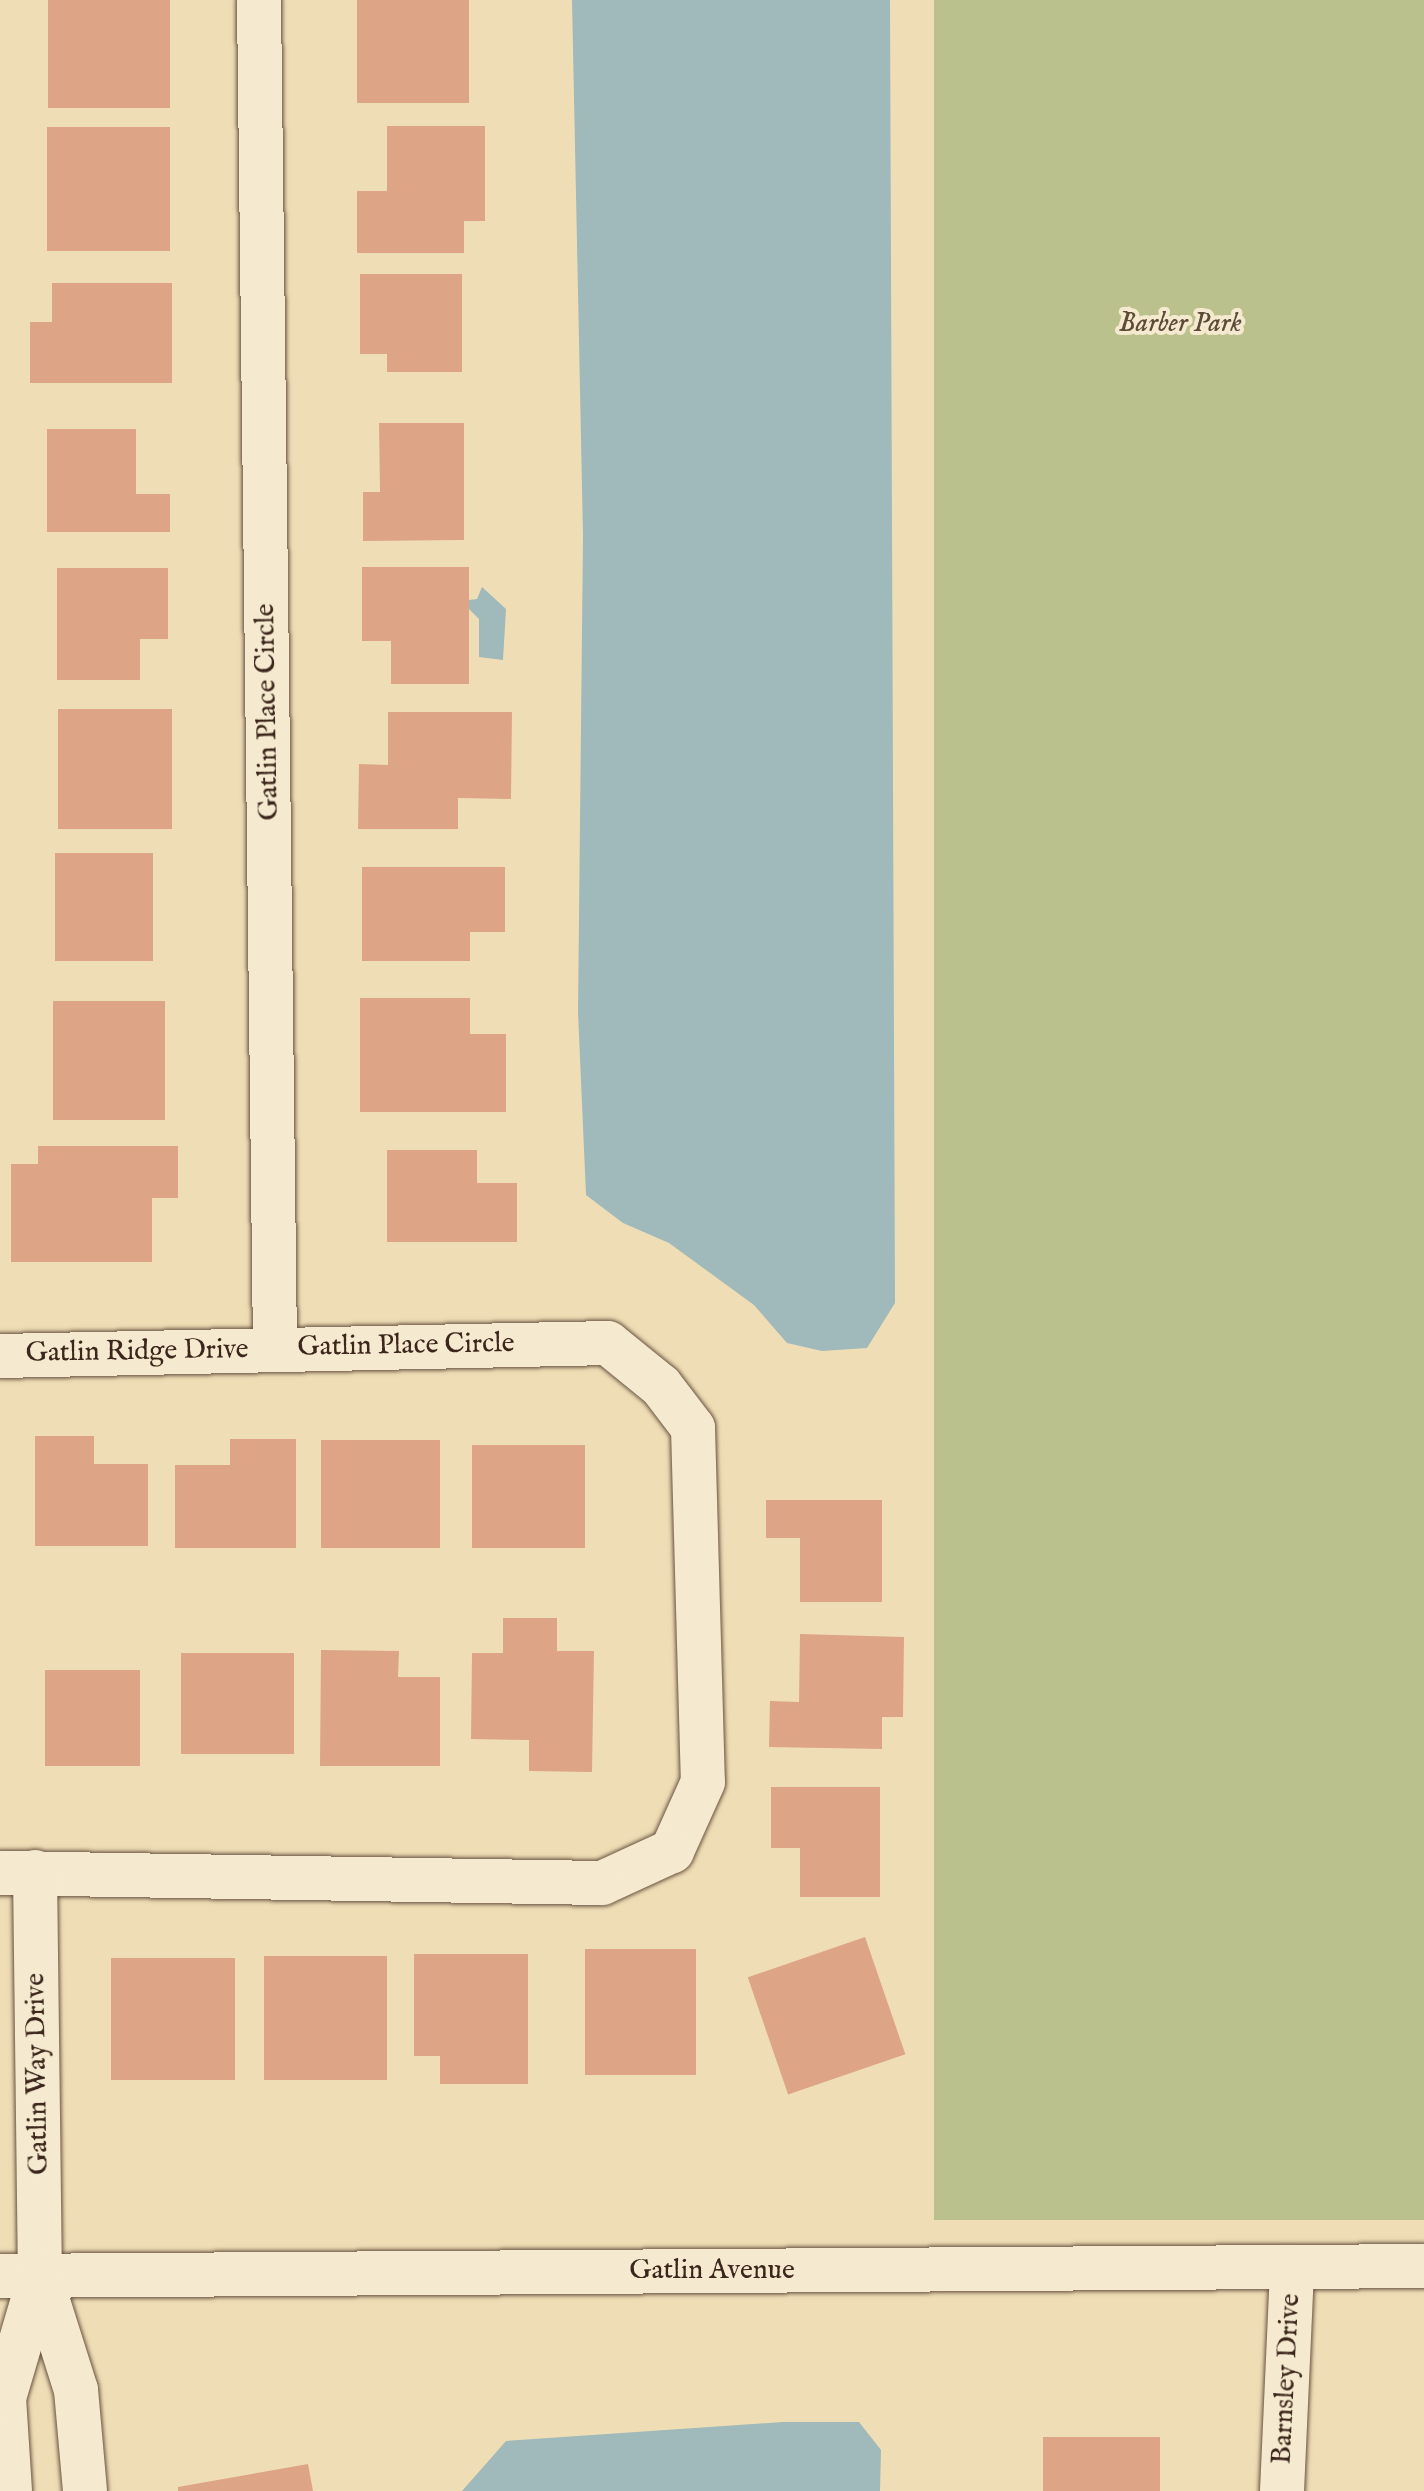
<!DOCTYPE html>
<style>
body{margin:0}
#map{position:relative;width:1424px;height:2491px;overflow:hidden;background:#efdeb5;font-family:"IM FELL English",serif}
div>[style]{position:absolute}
.green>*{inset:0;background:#bbc18c;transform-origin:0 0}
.water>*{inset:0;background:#a0b9ba}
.building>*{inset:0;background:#dda586;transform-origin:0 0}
.roads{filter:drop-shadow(0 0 2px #695342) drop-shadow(0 0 2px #695342)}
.minor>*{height:44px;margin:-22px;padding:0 22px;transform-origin:22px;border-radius:22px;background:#f5eacf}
span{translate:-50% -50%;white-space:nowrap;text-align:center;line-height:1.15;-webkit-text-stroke:8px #f5eacf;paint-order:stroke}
.park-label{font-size:28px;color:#5c4c37;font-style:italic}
.street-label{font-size:28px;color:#3c251b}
</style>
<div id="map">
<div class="green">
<i style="left:934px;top:0;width:490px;height:2220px"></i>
</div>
<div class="water">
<i style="clip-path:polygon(572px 0,890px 0,895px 1303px,867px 1348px,822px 1351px,787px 1343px,754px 1305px,669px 1243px,623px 1223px,586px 1195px,578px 1012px,583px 536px)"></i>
<i style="clip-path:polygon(482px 587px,506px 609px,503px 660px,479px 657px,479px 619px,468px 608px,469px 600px,477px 599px)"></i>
<i style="clip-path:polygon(783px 2422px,859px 2422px,881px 2450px,880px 2491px,462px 2491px,506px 2441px)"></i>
</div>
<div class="building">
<i style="left:48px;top:0;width:122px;height:108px"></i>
<i style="left:357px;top:0;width:112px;height:103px"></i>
<i style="clip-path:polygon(387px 126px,485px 126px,485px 221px,464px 221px,464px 253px,357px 253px,357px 191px,387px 191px)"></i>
<i style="left:47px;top:127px;width:123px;height:124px"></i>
<i style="clip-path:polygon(360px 274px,462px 274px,462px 372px,387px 372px,387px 354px,360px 354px)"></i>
<i style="clip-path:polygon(52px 283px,172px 283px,172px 383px,30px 383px,30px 322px,52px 322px)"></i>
<i style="clip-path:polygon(379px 423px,464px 423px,464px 540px,363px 541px,363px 492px,380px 492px)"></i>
<i style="clip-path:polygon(47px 429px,136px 429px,136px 494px,170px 494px,170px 532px,47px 532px)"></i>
<i style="clip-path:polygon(362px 567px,469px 567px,469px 684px,391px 684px,391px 641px,362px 641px)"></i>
<i style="clip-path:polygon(57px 568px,168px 568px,168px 639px,140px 639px,140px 680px,57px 680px)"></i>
<i style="left:58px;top:709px;width:114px;height:120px"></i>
<i style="clip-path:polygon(388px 712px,512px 712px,511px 799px,458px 798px,458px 829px,358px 829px,359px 764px,388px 765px)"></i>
<i style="left:55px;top:853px;width:98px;height:108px"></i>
<i style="clip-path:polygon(362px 867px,505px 867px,505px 932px,470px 932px,470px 961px,362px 961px)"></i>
<i style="clip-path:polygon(360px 998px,470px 998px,470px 1034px,506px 1034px,506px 1112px,360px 1112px)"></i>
<i style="left:53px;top:1001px;width:112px;height:119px"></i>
<i style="clip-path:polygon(38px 1146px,178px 1146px,178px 1198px,152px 1198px,152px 1262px,11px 1262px,11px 1164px,38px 1164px)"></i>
<i style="clip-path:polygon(387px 1150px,477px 1150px,477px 1183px,517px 1183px,517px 1242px,387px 1242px)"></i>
<i style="clip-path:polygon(35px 1436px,94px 1436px,94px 1464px,148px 1464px,148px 1546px,35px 1546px)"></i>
<i style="clip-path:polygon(230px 1439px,296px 1439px,296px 1548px,175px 1548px,175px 1465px,230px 1465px)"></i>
<i style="left:321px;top:1440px;width:119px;height:108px"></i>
<i style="left:472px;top:1445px;width:113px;height:103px"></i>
<i style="clip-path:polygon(766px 1500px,882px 1500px,882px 1602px,800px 1602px,800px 1538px,766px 1538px)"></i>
<i style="clip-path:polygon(503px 1618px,557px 1618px,557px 1651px,594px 1651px,592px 1772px,529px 1771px,529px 1740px,471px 1739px,472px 1653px,503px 1653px)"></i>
<i style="clip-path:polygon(800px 1634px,904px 1637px,903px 1717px,882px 1717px,882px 1749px,769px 1747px,770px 1701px,799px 1702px)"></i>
<i style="clip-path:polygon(321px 1650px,399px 1651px,398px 1677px,440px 1677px,440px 1766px,320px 1766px)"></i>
<i style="left:181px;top:1653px;width:113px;height:101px"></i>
<i style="left:45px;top:1670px;width:95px;height:96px"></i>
<i style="clip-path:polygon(771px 1787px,880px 1787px,880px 1897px,800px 1897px,800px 1848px,771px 1848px)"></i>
<i style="left:865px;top:1937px;width:124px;height:124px;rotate:71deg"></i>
<i style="left:585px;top:1949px;width:111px;height:126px"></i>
<i style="clip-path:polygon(414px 1954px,528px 1954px,528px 2084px,440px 2084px,440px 2056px,414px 2056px)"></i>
<i style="left:264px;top:1956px;width:123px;height:124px"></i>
<i style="left:111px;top:1958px;width:124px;height:122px"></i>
<i style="left:1043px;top:2437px;width:117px;height:54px"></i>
<i style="clip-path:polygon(308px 2464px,313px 2491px,178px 2491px,178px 2487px)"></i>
</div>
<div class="roads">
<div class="minor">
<i style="left:259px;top:0;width:1349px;rotate:89.32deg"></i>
<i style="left:0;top:1356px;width:608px;rotate:-1.22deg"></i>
<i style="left:608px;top:1343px;width:68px;rotate:39.1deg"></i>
<i style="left:661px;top:1386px;width:53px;rotate:52.7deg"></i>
<i style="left:693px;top:1428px;width:354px;rotate:88.4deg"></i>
<i style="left:703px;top:1782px;width:76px;rotate:114.2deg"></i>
<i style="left:672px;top:1851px;width:77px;rotate:155.4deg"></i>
<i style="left:602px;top:1883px;width:602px;rotate:-179.05deg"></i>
<i style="left:35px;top:1872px;width:404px;rotate:89.3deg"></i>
<i style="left:40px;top:2276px;width:120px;rotate:72.5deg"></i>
<i style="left:76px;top:2390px;width:101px;rotate:84.9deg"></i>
<i style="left:0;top:2276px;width:1424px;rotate:-0.4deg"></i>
<i style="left:10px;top:2491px;width:93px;rotate:-93.7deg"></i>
<i style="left:4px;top:2398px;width:127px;rotate:-73.6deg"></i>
<i style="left:1282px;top:2491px;width:224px;rotate:-87.4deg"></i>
</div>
</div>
<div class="park-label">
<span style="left:1180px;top:324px">Barber Park</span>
</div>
<div class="street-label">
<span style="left:268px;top:712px;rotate:-91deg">Gatlin Place Circle</span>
<span style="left:406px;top:1346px;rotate:-1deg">Gatlin Place Circle</span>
<span style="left:137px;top:1352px;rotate:-1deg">Gatlin Ridge Drive</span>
<span style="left:38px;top:2074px;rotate:-91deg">Gatlin Way Drive</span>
<span style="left:712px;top:2271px">Gatlin Avenue</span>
<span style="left:1287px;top:2379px;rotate:-87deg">Barnsley Drive</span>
</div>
</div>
